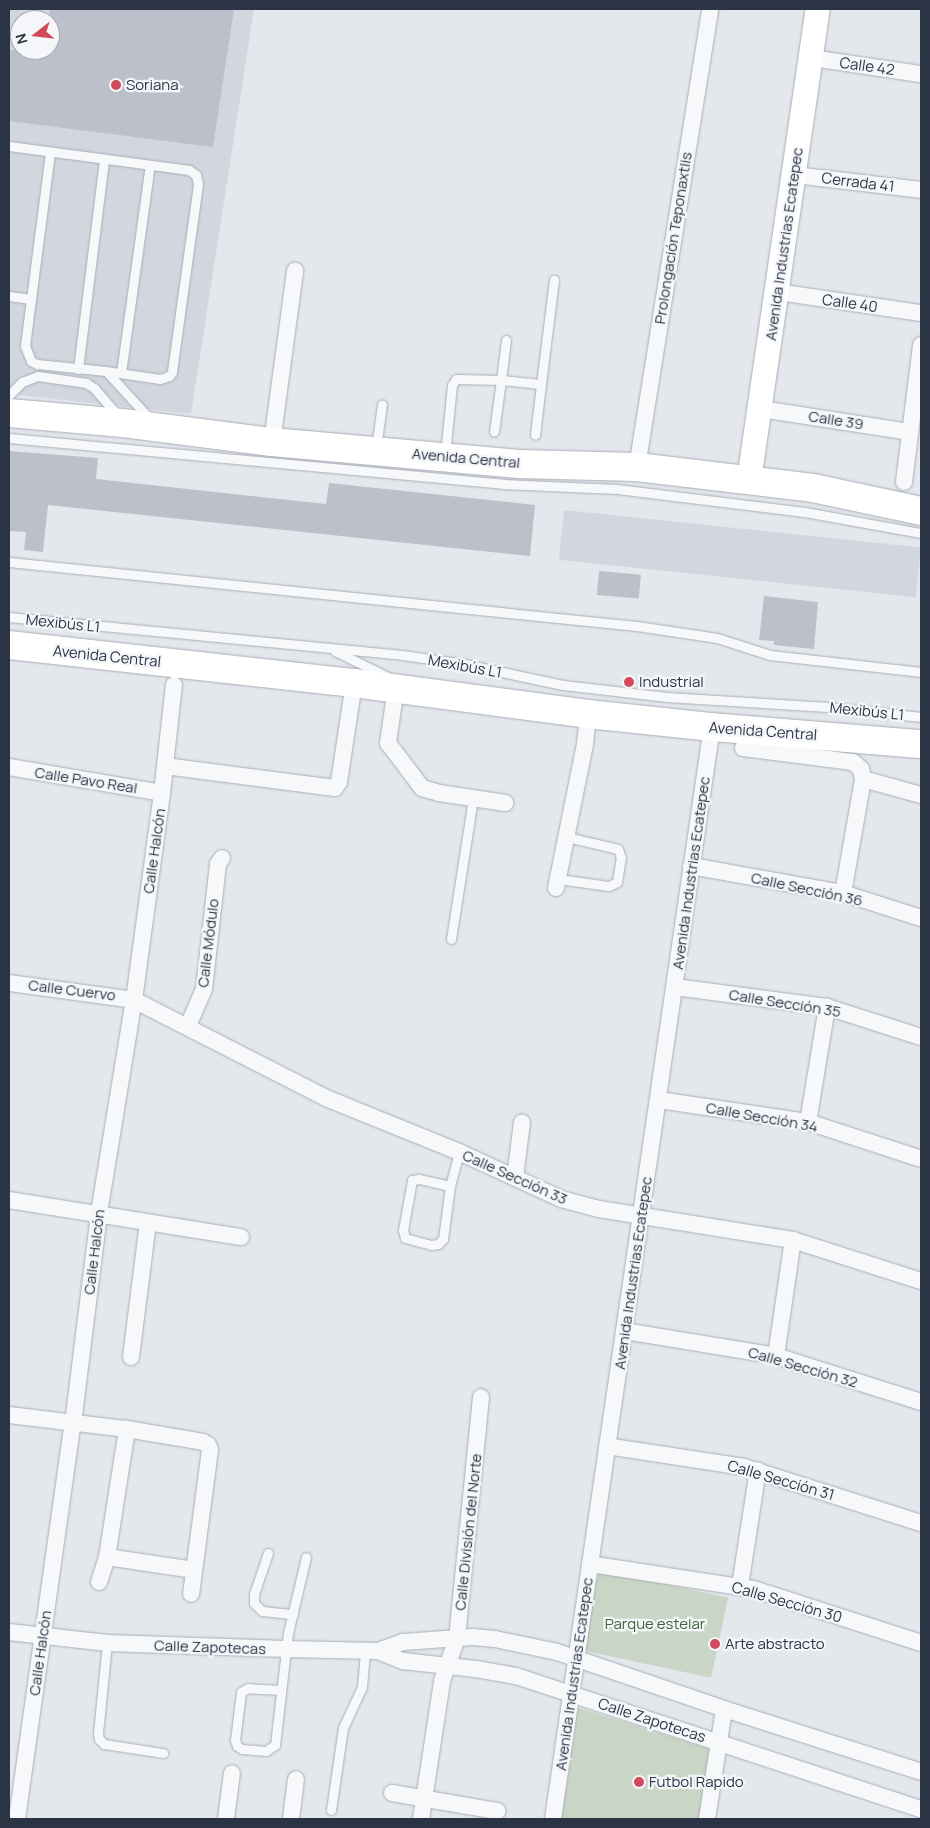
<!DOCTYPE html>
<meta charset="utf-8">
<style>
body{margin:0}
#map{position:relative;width:930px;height:1828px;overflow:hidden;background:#e4e7ec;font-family:Manrope,sans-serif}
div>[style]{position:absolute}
.built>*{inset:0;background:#d2d6de;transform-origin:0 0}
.green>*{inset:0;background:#c9d6c5;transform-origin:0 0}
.building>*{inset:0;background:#bbc0ca;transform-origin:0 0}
.roads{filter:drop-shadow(0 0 1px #a9aeb7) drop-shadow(0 0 1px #a9aeb7)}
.lane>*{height:9px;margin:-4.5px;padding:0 4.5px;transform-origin:4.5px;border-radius:4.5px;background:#f7f8fa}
.street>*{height:16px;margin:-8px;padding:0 8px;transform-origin:8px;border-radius:8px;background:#f7f8fa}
.secondary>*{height:24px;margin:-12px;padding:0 12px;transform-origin:12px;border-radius:12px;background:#fff}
.highway>*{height:28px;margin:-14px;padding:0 14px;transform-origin:14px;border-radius:14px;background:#fff}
.dots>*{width:14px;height:14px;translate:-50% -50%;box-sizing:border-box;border:2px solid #f4f6f9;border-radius:50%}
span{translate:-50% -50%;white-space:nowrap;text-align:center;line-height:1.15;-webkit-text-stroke:4.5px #f4f6f9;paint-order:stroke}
.street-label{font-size:15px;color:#2b3445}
.poi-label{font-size:15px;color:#2b3445}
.left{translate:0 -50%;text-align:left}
.park-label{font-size:15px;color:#3f6138}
.frame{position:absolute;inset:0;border:10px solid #2b3445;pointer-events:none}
.north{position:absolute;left:10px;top:10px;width:50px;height:50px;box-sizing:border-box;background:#f4f6f9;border:1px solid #a4a8b1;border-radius:50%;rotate:254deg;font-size:14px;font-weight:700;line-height:20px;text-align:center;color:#2b3445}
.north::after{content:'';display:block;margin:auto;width:18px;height:22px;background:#d1495b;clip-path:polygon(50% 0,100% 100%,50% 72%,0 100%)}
</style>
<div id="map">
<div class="built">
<i style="clip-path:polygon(evenodd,9px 9px,254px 9px,191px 414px,9px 394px,9px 9px,20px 20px,50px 20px,50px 50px,20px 50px,20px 20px)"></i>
<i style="left:564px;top:510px;width:359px;height:50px;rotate:6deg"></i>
</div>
<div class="green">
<i style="left:599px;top:1570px;width:132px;height:82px;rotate:12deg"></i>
<i style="clip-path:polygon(576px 1707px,720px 1752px,710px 1819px,558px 1819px)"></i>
</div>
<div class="building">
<i style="clip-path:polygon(50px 9px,234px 9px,213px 147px,9px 121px,9px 50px,50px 50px)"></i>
<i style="clip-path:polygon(9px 451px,98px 458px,96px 479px,326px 504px,329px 483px,535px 505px,530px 556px,48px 505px,43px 552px,24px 550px,26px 532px,9px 531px)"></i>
<i style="left:599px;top:571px;width:42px;height:24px;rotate:5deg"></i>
<i style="clip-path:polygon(764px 596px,818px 602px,814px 649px,774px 645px,774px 641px,759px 640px)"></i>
</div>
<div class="roads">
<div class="lane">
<i style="left:9px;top:146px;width:182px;rotate:7.6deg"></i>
<i style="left:189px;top:170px;width:9px;rotate:36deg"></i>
<i style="left:196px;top:175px;width:9px;rotate:77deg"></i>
<i style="left:198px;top:184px;width:190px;rotate:97.9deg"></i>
<i style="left:172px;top:372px;width:5px;rotate:127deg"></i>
<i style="left:169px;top:376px;width:9px;rotate:162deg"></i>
<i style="left:160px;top:379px;width:55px;rotate:-171.6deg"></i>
<i style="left:9px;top:296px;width:22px;rotate:8deg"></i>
<i style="left:31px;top:299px;width:47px;rotate:97.3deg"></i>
<i style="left:25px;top:346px;width:16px;rotate:68deg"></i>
<i style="left:31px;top:361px;width:7px;rotate:27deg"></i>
<i style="left:37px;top:364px;width:69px;rotate:5.8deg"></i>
<i style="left:106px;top:371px;width:65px;rotate:47.5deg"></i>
<i style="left:31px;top:299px;width:148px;rotate:-82.6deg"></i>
<i style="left:506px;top:340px;width:40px;rotate:97.1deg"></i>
<i style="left:501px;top:380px;width:40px;rotate:5.7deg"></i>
<i style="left:541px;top:384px;width:51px;rotate:96.7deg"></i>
<i style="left:78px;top:369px;width:212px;rotate:-82.9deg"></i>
<i style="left:121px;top:373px;width:210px;rotate:-82.1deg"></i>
<i style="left:541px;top:384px;width:105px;rotate:-82.9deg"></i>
<i style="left:9px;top:395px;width:18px;rotate:-45deg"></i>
<i style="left:22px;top:382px;width:17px;rotate:-21deg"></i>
<i style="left:38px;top:376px;width:49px;rotate:8.3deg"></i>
<i style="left:86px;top:383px;width:9px;rotate:32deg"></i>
<i style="left:94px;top:388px;width:38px;rotate:49deg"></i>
<i style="left:9px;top:438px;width:496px;rotate:5.3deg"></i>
<i style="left:503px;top:484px;width:114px;rotate:2.5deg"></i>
<i style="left:617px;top:489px;width:189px;rotate:7deg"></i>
<i style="left:805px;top:512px;width:118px;rotate:10.3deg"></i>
<i style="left:376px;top:448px;width:44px;rotate:-82.2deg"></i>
<i style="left:445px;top:454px;width:69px;rotate:-84.2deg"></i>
<i style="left:452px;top:385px;width:7px;rotate:-56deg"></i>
<i style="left:456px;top:379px;width:45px;rotate:1.3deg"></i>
<i style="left:501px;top:380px;width:52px;rotate:97.7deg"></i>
<i style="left:9px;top:562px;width:631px;rotate:5.82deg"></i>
<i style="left:637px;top:626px;width:81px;rotate:8.5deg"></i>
<i style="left:717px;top:638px;width:56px;rotate:17.8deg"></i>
<i style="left:770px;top:655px;width:152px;rotate:6.4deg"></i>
<i style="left:9px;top:617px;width:395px;rotate:5.5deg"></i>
<i style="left:402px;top:655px;width:59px;rotate:7.9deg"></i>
<i style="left:460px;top:663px;width:105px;rotate:12.1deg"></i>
<i style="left:563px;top:685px;width:105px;rotate:6.6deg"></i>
<i style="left:667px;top:697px;width:161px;rotate:3.6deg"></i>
<i style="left:828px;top:707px;width:94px;rotate:6.1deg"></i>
<i style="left:335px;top:651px;width:59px;rotate:26.1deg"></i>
<i style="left:558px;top:879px;width:51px;rotate:7.8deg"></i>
<i style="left:609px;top:886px;width:9px;rotate:-27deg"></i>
<i style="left:617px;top:882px;width:24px;rotate:-81deg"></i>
<i style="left:621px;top:858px;width:9px;rotate:-108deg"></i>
<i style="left:618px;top:849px;width:52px;rotate:-166.8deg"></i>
<i style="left:451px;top:939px;width:143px;rotate:-81.1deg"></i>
<i style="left:450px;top:1186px;width:32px;rotate:-167deg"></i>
<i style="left:419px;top:1179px;width:7px;rotate:172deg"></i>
<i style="left:412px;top:1180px;width:51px;rotate:100.2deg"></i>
<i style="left:403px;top:1230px;width:8px;rotate:76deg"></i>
<i style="left:405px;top:1238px;width:27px;rotate:15deg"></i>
<i style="left:431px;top:1245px;width:7px;rotate:-8deg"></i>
<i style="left:438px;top:1244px;width:7px;rotate:-45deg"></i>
<i style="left:443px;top:1239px;width:53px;rotate:-82.5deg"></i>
<i style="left:450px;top:1186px;width:35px;rotate:-75deg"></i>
<i style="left:268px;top:1553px;width:43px;rotate:108.9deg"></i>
<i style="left:254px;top:1594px;width:9px;rotate:90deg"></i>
<i style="left:254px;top:1603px;width:11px;rotate:45deg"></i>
<i style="left:262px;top:1611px;width:31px;rotate:6deg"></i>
<i style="left:107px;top:1643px;width:90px;rotate:95.7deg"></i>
<i style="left:98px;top:1733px;width:6px;rotate:81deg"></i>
<i style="left:99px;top:1739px;width:7px;rotate:45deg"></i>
<i style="left:104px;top:1744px;width:60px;rotate:8.7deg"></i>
<i style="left:281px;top:1690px;width:33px;rotate:-177deg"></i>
<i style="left:248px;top:1688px;width:8px;rotate:150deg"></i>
<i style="left:241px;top:1692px;width:48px;rotate:97.1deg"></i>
<i style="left:235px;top:1740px;width:6px;rotate:72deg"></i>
<i style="left:237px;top:1746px;width:6px;rotate:31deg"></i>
<i style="left:242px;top:1749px;width:24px;rotate:5deg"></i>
<i style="left:266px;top:1751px;width:11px;rotate:-34deg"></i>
<i style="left:275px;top:1745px;width:113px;rotate:-83.4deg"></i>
<i style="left:288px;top:1633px;width:78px;rotate:-76.7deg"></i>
<i style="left:331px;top:1810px;width:83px;rotate:-81.7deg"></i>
<i style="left:343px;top:1728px;width:45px;rotate:-65.1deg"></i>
<i style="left:362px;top:1687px;width:37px;rotate:-85deg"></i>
</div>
<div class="street">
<i style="left:812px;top:58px;width:110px;rotate:8.4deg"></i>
<i style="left:794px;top:175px;width:128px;rotate:6.7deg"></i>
<i style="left:778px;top:292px;width:145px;rotate:8.4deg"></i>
<i style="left:761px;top:409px;width:151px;rotate:8.8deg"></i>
<i style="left:272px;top:442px;width:173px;rotate:-82.3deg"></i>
<i style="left:637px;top:467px;width:464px;rotate:-80.9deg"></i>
<i style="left:904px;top:482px;width:138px;rotate:-82.9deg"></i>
<i style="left:396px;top:688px;width:56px;rotate:98.3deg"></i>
<i style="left:388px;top:743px;width:56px;rotate:52.9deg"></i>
<i style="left:422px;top:788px;width:18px;rotate:16deg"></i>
<i style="left:439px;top:793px;width:67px;rotate:8.6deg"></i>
<i style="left:743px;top:748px;width:111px;rotate:7.3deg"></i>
<i style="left:853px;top:762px;width:11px;rotate:41deg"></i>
<i style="left:861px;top:769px;width:10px;rotate:79deg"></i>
<i style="left:863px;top:779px;width:60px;rotate:15.4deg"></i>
<i style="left:165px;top:766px;width:171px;rotate:7.4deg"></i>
<i style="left:335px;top:788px;width:7px;rotate:-56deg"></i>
<i style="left:339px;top:782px;width:100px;rotate:-81.4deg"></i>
<i style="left:9px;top:767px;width:155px;rotate:9.6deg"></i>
<i style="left:691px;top:866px;width:154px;rotate:10.1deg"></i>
<i style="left:843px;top:893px;width:82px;rotate:17.8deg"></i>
<i style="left:556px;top:888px;width:147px;rotate:-78.6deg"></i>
<i style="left:585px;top:744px;width:30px;rotate:-84deg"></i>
<i style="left:843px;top:893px;width:116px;rotate:-80deg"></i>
<i style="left:9px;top:983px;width:126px;rotate:7.7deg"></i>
<i style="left:134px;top:1000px;width:216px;rotate:27deg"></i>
<i style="left:326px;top:1098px;width:144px;rotate:22.1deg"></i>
<i style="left:459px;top:1152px;width:112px;rotate:24.7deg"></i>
<i style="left:561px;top:1199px;width:39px;rotate:15deg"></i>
<i style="left:599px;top:1209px;width:196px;rotate:9.1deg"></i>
<i style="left:793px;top:1240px;width:134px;rotate:17.8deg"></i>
<i style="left:675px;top:987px;width:153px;rotate:7.5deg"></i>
<i style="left:827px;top:1007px;width:99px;rotate:17.7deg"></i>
<i style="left:188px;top:1026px;width:40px;rotate:-66.6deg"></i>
<i style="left:204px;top:989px;width:126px;rotate:-83.6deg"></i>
<i style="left:218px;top:864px;width:7px;rotate:-56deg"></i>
<i style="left:659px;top:1100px;width:151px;rotate:8.4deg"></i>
<i style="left:808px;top:1122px;width:119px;rotate:18.1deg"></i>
<i style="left:808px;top:1122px;width:117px;rotate:-80.6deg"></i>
<i style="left:515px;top:1177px;width:55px;rotate:-82.7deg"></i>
<i style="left:9px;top:1200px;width:235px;rotate:9.1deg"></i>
<i style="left:624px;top:1331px;width:154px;rotate:9.3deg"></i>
<i style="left:776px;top:1356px;width:152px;rotate:17.6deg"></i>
<i style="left:776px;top:1356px;width:117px;rotate:-81.7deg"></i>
<i style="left:131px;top:1357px;width:135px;rotate:-82.8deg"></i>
<i style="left:9px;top:1415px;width:119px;rotate:6.8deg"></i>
<i style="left:127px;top:1429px;width:77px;rotate:9.7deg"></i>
<i style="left:203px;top:1442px;width:6px;rotate:31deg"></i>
<i style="left:208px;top:1445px;width:5px;rotate:68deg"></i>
<i style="left:210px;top:1450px;width:145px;rotate:97.5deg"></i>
<i style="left:607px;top:1446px;width:139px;rotate:8.7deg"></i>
<i style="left:744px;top:1467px;width:186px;rotate:17.6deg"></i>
<i style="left:107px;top:1557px;width:88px;rotate:8.5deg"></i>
<i style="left:590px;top:1564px;width:166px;rotate:8.7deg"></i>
<i style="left:754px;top:1589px;width:176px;rotate:17.9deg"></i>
<i style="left:99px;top:1582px;width:26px;rotate:-72deg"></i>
<i style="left:107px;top:1557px;width:130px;rotate:-81.1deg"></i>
<i style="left:740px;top:1586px;width:117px;rotate:-81.2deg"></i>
<i style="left:9px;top:1632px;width:99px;rotate:6.4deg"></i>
<i style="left:107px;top:1643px;width:179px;rotate:1.9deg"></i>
<i style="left:286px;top:1649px;width:92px;rotate:1.2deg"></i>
<i style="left:378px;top:1651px;width:27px;rotate:-20deg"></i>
<i style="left:403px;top:1642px;width:70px;rotate:-4.1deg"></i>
<i style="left:473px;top:1637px;width:22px;rotate:5deg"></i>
<i style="left:495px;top:1639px;width:63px;rotate:11.8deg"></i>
<i style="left:557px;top:1652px;width:176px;rotate:18.8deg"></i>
<i style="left:724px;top:1709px;width:207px;rotate:17.7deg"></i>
<i style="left:378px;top:1651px;width:27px;rotate:22deg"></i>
<i style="left:403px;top:1661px;width:73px;rotate:6.3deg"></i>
<i style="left:476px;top:1669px;width:41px;rotate:9.9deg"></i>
<i style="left:516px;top:1676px;width:426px;rotate:18.2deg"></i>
<i style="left:392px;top:1793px;width:107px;rotate:9.7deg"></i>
<i style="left:17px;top:1819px;width:400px;rotate:-82deg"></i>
<i style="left:73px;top:1423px;width:212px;rotate:-82.9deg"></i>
<i style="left:99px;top:1213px;width:216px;rotate:-80.7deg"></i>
<i style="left:134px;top:1000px;width:209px;rotate:-82.3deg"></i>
<i style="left:162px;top:793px;width:109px;rotate:-83.7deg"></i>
<i style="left:226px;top:1819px;width:46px;rotate:-82.6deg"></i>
<i style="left:291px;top:1819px;width:40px;rotate:-82.9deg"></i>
<i style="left:421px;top:1819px;width:140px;rotate:-81.3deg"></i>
<i style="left:442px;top:1681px;width:46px;rotate:-70.8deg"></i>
<i style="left:457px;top:1638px;width:242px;rotate:-84.3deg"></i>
<i style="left:553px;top:1819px;width:1104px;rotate:-81.72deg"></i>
<i style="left:707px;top:1819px;width:111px;rotate:-81.2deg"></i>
</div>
<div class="secondary">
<i style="left:749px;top:480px;width:476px;rotate:-81.7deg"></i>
</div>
<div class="highway">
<i style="left:9px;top:413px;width:114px;rotate:5deg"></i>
<i style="left:123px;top:423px;width:150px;rotate:7.3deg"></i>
<i style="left:272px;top:442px;width:248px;rotate:5.1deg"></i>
<i style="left:519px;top:464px;width:118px;rotate:1.5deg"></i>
<i style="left:637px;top:467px;width:177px;rotate:6.8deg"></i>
<i style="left:813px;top:488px;width:110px;rotate:12deg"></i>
<i style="left:9px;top:645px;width:347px;rotate:6.3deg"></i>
<i style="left:354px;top:683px;width:236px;rotate:7.5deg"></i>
<i style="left:588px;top:714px;width:125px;rotate:6deg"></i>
<i style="left:712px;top:727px;width:210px;rotate:4.7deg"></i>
</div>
</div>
<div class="dots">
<i style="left:116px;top:85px;background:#d1495b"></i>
<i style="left:629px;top:682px;background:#d1495b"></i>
<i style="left:715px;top:1644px;background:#d1495b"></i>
<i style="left:639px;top:1782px;background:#d1495b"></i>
</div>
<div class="street-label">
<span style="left:867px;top:66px;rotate:8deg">Calle 42</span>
<span style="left:858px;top:182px;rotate:7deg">Cerrada 41</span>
<span style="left:673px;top:238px;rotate:-81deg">Prolongación Teponaxtlis</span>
<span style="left:784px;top:244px;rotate:-82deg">Avenida Industrias Ecatepec</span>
<span style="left:850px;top:303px;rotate:8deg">Calle 40</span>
<span style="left:836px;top:420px;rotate:9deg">Calle 39</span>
<span style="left:466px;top:458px;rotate:5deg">Avenida Central</span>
<span style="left:63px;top:623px;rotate:6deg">Mexibús L1</span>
<span style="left:107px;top:656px;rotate:6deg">Avenida Central</span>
<span style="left:465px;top:666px;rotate:10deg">Mexibús L1</span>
<span style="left:867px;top:711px;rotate:6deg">Mexibús L1</span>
<span style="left:763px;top:731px;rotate:4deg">Avenida Central</span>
<span style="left:86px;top:780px;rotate:9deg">Calle Pavo Real</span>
<span style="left:154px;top:851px;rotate:-82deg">Calle Halcón</span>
<span style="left:691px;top:873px;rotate:-82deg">Avenida Industrias Ecatepec</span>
<span style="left:807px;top:889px;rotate:12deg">Calle Sección 36</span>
<span style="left:208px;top:943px;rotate:-83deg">Calle Módulo</span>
<span style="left:72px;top:990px;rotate:7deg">Calle Cuervo</span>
<span style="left:785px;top:1003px;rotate:9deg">Calle Sección 35</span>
<span style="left:762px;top:1117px;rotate:10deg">Calle Sección 34</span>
<span style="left:515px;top:1177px;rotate:24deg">Calle Sección 33</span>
<span style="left:94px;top:1252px;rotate:-83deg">Calle Halcón</span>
<span style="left:633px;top:1273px;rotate:-82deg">Avenida Industrias Ecatepec</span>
<span style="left:803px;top:1367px;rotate:16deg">Calle Sección 32</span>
<span style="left:781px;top:1480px;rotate:16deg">Calle Sección 31</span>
<span style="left:468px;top:1532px;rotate:-84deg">Calle División del Norte</span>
<span style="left:787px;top:1602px;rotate:16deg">Calle Sección 30</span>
<span style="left:210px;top:1647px;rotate:2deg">Calle Zapotecas</span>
<span style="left:40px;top:1653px;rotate:-82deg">Calle Halcón</span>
<span style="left:574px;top:1674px;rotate:-82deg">Avenida Industrias Ecatepec</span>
<span style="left:652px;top:1720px;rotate:18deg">Calle Zapotecas</span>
</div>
<div class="poi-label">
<span class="left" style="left:126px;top:85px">Soriana</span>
<span class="left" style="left:639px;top:682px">Industrial</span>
<span class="left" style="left:725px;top:1644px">Arte abstracto</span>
<span class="left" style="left:649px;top:1782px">Futbol Rapido</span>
</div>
<div class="park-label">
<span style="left:655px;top:1624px">Parque estelar</span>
</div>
<div class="frame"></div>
<div class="north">N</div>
</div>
